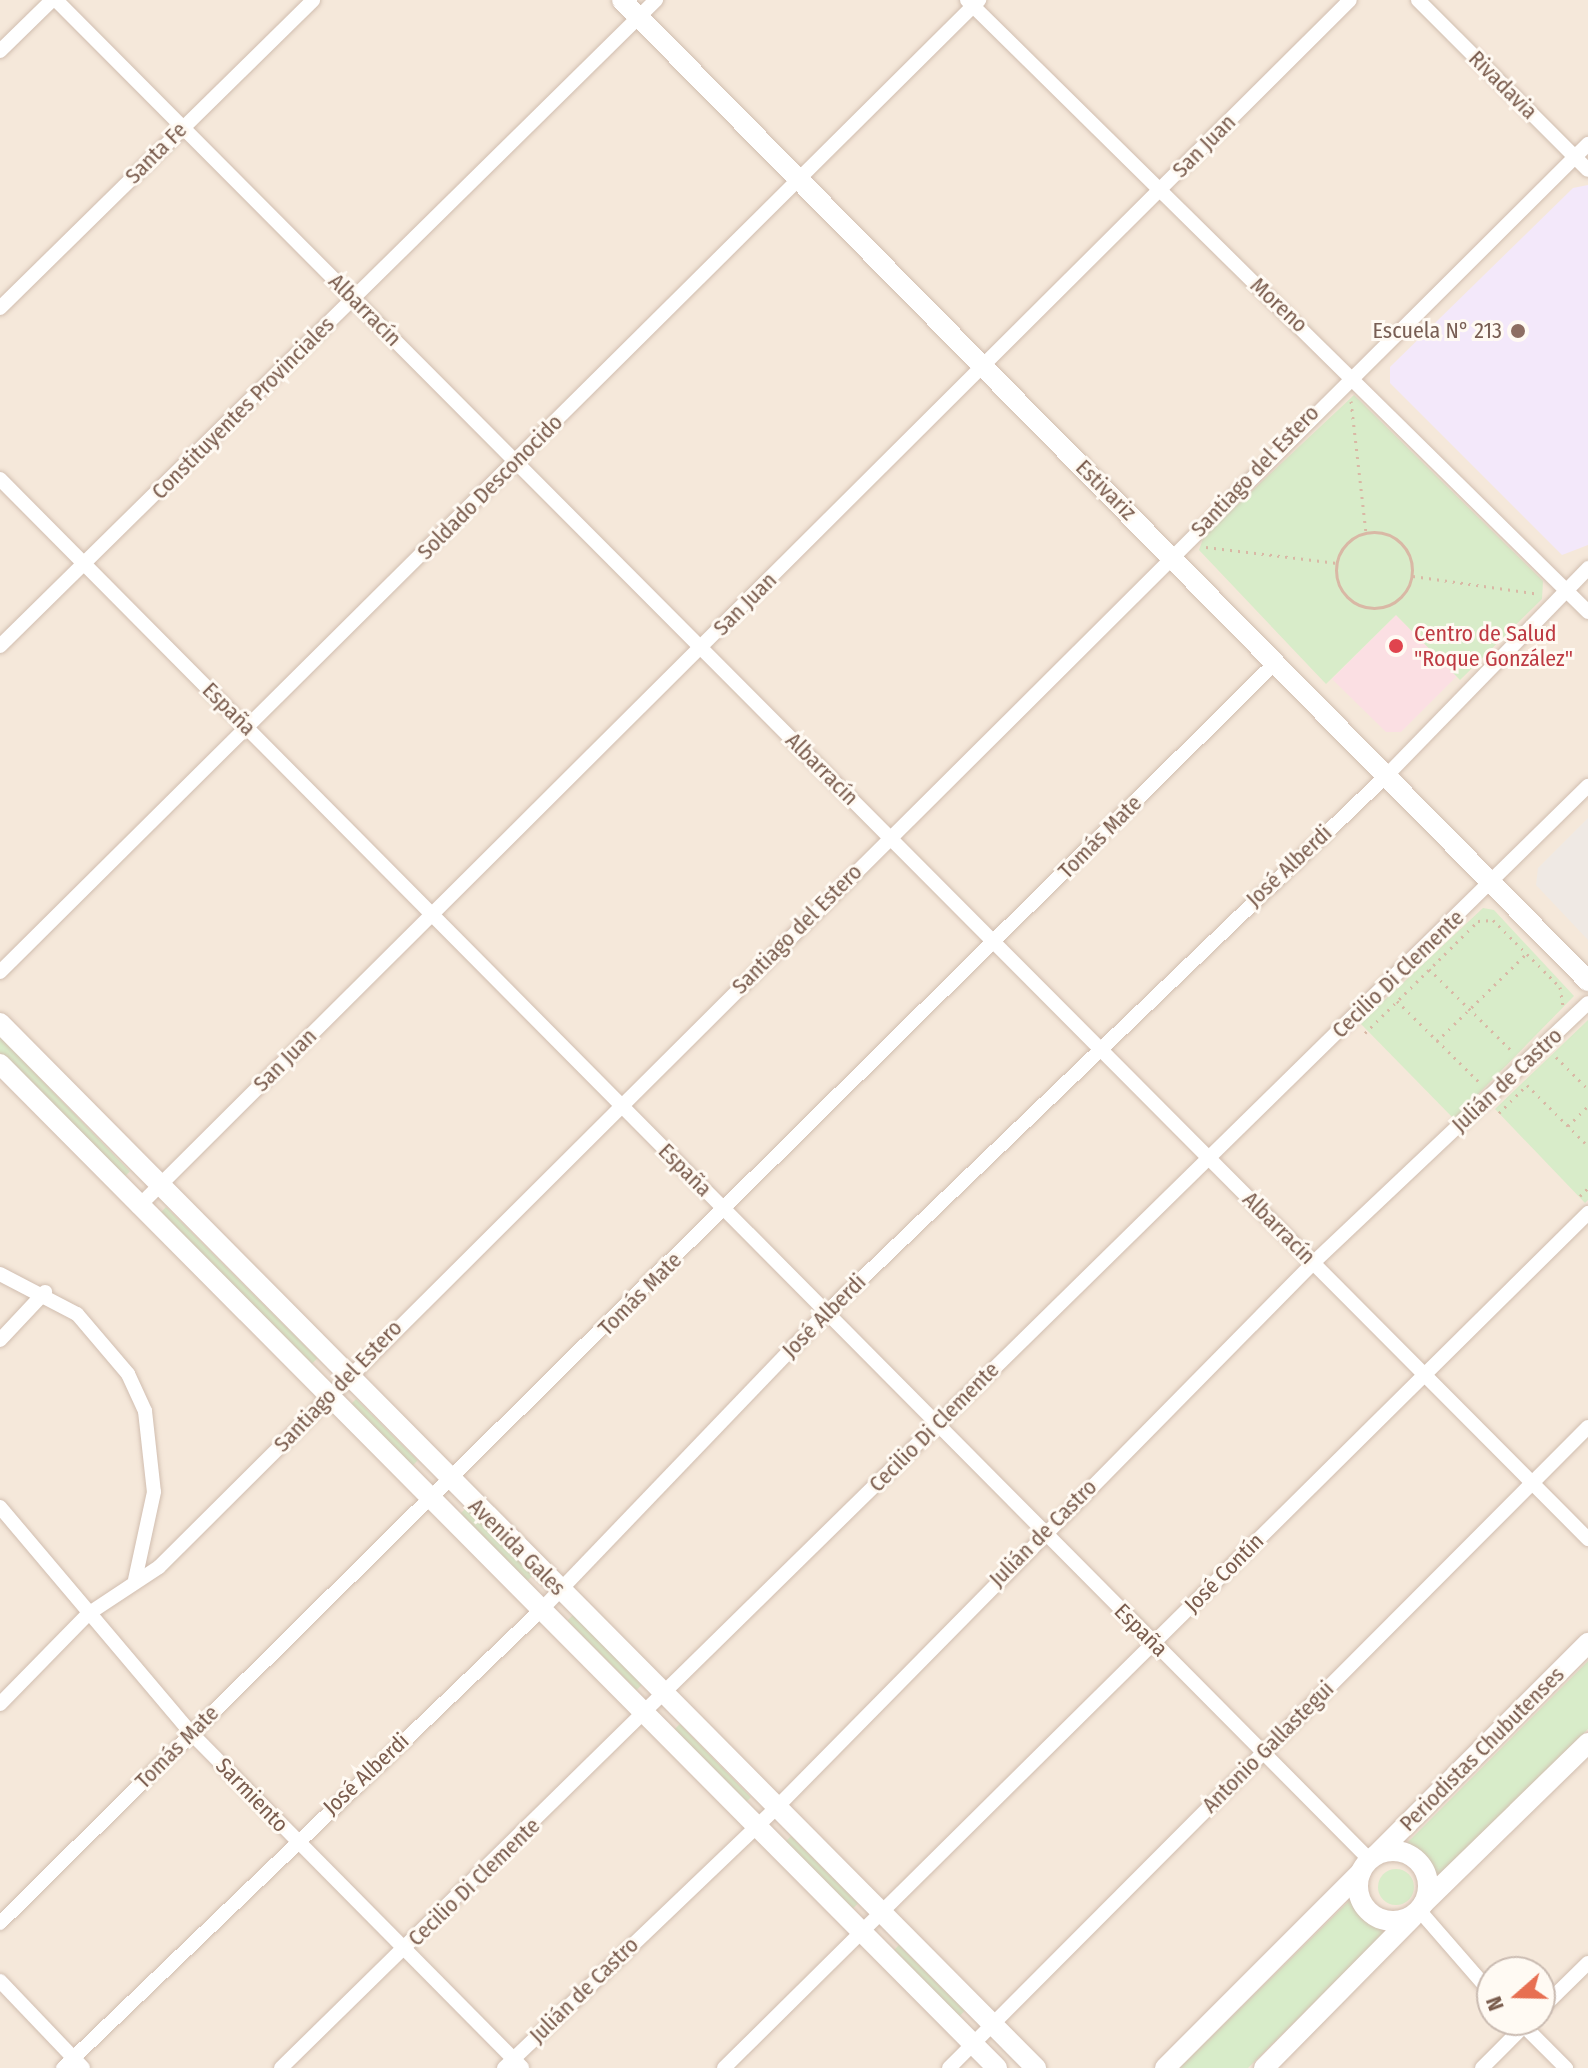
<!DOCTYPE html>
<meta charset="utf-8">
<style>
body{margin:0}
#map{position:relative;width:1588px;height:2068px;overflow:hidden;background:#fdf6ec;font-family:"Fira Sans Condensed",sans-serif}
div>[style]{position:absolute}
.residential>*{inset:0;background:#f5e8da}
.industrial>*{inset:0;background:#efe9e4}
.education>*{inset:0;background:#f3e8fa}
.medical>*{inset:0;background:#fbdfe3}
.green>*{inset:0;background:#d8ecc9;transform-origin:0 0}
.round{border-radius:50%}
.path>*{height:3px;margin-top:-1.5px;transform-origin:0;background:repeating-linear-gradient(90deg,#d9b8a5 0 2px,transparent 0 8px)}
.path>.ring{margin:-1.5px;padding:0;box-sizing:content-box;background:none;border:3px solid #d9b8a5;border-radius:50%}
.roads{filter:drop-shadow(0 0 2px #d1beb0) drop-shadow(0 0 2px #d1beb0)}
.street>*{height:14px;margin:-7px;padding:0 7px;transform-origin:7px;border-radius:7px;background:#fff}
.secondary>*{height:20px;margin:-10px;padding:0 10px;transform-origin:10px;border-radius:10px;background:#fff}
.secondary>.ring{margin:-10px;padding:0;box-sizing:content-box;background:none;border:20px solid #fff;border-radius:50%}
.dots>*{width:22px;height:22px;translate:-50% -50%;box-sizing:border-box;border:4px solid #fffaf3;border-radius:50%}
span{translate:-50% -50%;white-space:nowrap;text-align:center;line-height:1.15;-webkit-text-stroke:6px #fffaf3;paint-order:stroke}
.street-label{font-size:22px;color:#7a5c4d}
.education-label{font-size:22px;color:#785e54}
.right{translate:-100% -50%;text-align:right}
.health-label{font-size:22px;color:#be3a42}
.left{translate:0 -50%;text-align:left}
.north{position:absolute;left:1476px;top:1956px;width:80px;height:80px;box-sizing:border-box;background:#fffaf3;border:2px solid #cabbb1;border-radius:50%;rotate:250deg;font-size:22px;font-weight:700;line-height:32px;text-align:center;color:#7a5c4d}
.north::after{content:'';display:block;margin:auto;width:28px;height:36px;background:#e76f51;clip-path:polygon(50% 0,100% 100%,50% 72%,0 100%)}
</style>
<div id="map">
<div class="residential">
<i style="clip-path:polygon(evenodd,0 0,1588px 0,1588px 2068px,0 2068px,0 0,1492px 1972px,1540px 1972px,1540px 2020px,1492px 2020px,1492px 1972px)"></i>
</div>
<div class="industrial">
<i style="clip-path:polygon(1588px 818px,1588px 940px,1536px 885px,1538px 868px)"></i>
</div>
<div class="education">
<i style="clip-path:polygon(1588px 185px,1588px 545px,1562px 555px,1390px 383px,1390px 367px,1573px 188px)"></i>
</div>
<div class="medical">
<i style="clip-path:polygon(1396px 615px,1457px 676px,1401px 732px,1386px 732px,1332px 679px)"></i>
</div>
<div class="green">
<i style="clip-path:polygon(1354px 395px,1543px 581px,1542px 599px,1460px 680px,1396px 615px,1326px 684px,1199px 550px,1204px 536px)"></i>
<i style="clip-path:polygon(1483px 908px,1494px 910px,1574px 996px,1454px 1119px,1360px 1023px)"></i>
<i style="clip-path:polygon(1588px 1020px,1588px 1200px,1585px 1203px,1495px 1109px)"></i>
<i style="left:0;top:1037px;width:187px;height:11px;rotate:46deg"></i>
<i style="left:166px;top:1207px;width:214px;height:8px;rotate:45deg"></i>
<i style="left:356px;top:1399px;width:87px;height:8px;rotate:45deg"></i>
<i style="left:466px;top:1508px;width:95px;height:8px;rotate:45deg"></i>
<i style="left:573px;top:1615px;width:98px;height:8px;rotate:45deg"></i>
<i style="clip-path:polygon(1588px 1661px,1588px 1729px,1438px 1879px,1426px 1856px,1405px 1845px)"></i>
<i style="left:680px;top:1724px;width:102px;height:8px;rotate:46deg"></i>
<i style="left:791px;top:1836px;width:95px;height:8px;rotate:45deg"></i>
<i class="round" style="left:1378px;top:1869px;width:36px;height:36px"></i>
<i style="clip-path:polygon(1352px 1898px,1363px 1919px,1386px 1932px,1248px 2068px,1180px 2068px)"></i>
<i style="left:899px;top:1945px;width:93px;height:8px;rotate:45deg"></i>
</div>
<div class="path">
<i style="left:1351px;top:401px;width:133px;rotate:83.5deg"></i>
<i class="ring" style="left:1336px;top:532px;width:73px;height:73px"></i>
<i style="left:1206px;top:547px;width:132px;rotate:7deg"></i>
<i style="left:1413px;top:576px;width:128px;rotate:8.1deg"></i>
<i style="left:1429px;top:969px;width:117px;rotate:44.7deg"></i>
<i style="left:1397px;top:1001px;width:115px;rotate:44.6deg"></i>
<i style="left:1365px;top:1033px;width:159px;rotate:-44.7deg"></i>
<i style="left:1478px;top:921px;width:15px;rotate:-4deg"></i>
<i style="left:1493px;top:920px;width:95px;rotate:45deg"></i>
<i style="left:1560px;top:987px;width:18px;rotate:81deg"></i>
<i style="left:1437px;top:1041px;width:124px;rotate:-44.3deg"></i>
<i style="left:1556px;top:1057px;width:45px;rotate:45deg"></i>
<i style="left:1527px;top:1085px;width:86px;rotate:45deg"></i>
<i style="left:1499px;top:1113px;width:37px;rotate:-45deg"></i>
<i style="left:1568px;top:1126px;width:28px;rotate:-45deg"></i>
<i style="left:1580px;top:1196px;width:11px;rotate:-45deg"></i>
</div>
<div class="roads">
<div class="street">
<i style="left:56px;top:0;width:2172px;rotate:45.13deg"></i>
<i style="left:967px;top:0;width:872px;rotate:44.58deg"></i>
<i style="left:1418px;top:0;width:240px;rotate:45deg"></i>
<i style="left:0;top:51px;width:73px;rotate:-44.4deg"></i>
<i style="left:0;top:308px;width:439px;rotate:-44.5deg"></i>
<i style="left:0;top:479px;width:1945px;rotate:45.23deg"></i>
<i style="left:0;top:646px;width:921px;rotate:-44.56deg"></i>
<i style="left:0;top:972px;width:1380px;rotate:-44.79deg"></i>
<i style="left:138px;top:1207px;width:1710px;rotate:-44.88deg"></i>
<i style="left:0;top:1274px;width:87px;rotate:27.5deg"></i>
<i style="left:77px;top:1314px;width:79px;rotate:49.6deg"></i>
<i style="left:128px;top:1374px;width:41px;rotate:65.3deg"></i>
<i style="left:145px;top:1411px;width:81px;rotate:83.7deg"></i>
<i style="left:154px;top:1492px;width:90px;rotate:102.2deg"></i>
<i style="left:0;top:1340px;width:66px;rotate:-46.8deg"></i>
<i style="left:0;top:1507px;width:294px;rotate:49.8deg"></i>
<i style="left:190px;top:1732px;width:472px;rotate:45.3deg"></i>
<i style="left:0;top:1704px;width:126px;rotate:-45.6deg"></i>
<i style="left:88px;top:1614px;width:85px;rotate:-33.5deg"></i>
<i style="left:159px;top:1567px;width:2017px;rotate:-44.88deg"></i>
<i style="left:1419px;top:1910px;width:111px;rotate:49deg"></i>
<i style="left:0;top:1923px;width:1795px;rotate:-44.66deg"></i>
<i style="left:0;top:1981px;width:120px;rotate:46.3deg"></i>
<i style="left:1540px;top:2010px;width:67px;rotate:-44.4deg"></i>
<i style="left:1518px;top:2020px;width:68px;rotate:45deg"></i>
<i style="left:63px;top:2068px;width:662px;rotate:-43.78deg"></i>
<i style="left:541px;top:1610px;width:413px;rotate:-46.2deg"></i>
<i style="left:827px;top:1312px;width:776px;rotate:-43.8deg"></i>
<i style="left:1387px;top:775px;width:289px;rotate:-45.8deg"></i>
<i style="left:281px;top:2068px;width:1831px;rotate:-44.45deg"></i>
<i style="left:504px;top:2068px;width:376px;rotate:-43.7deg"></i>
<i style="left:776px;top:1808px;width:765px;rotate:-45.42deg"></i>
<i style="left:1313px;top:1263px;width:378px;rotate:-43.4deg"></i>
<i style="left:724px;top:2068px;width:1216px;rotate:-44.7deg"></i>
<i style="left:949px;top:2068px;width:905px;rotate:-45.09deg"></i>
<i style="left:1482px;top:2068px;width:68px;rotate:-45deg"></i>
</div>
<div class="secondary">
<i style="left:622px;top:0;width:1377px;rotate:45.44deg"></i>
<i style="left:0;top:1023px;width:1472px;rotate:45.25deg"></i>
<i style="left:0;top:1064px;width:1415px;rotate:45.2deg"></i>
<i class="ring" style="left:1358px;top:1851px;width:50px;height:50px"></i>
<i style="left:1376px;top:1855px;width:300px;rotate:-45deg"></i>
<i style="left:1424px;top:1903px;width:229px;rotate:-44.3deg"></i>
<i style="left:1165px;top:2068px;width:277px;rotate:-45deg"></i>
<i style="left:1264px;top:2068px;width:212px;rotate:-45.4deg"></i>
</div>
</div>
<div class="dots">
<i style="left:1518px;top:331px;background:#8d6e63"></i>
<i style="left:1396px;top:646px;background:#e0444e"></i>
</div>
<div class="street-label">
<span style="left:1503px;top:85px;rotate:45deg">Rivadavia</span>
<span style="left:1204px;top:146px;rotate:-45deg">San Juan</span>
<span style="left:156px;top:153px;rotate:-45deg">Santa Fe</span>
<span style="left:1279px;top:305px;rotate:43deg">Moreno</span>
<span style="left:365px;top:310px;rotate:45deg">Albarracín</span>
<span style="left:243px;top:408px;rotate:-45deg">Constituyentes Provinciales</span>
<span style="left:1255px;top:471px;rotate:-46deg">Santiago del Estero</span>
<span style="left:490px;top:487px;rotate:-45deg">Soldado Desconocido</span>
<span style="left:1106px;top:490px;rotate:45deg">Estivariz</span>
<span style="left:745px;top:604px;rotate:-45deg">San Juan</span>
<span style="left:229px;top:709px;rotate:45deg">España</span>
<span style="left:822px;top:769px;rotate:45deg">Albarracín</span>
<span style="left:1100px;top:837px;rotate:-45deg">Tomás Mate</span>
<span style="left:1289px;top:866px;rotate:-43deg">José Alberdi</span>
<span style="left:797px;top:929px;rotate:-45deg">Santiago del Estero</span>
<span style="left:1398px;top:974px;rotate:-44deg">Cecilio Di Clemente</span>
<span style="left:285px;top:1060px;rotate:-45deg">San Juan</span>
<span style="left:1507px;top:1080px;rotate:-43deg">Julián de Castro</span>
<span style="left:685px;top:1170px;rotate:45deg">España</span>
<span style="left:1279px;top:1228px;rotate:45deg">Albarracín</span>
<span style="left:640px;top:1294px;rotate:-45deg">Tomás Mate</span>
<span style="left:824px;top:1316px;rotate:-45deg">José Alberdi</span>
<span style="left:338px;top:1386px;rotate:-46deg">Santiago del Estero</span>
<span style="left:934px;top:1427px;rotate:-45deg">Cecilio Di Clemente</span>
<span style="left:1043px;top:1533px;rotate:-45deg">Julián de Castro</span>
<span style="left:517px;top:1547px;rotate:45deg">Avenida Gales</span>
<span style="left:1224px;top:1573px;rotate:-45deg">José Contín</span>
<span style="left:1141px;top:1630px;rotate:45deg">España</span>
<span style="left:177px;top:1747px;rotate:-45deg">Tomás Mate</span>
<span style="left:1268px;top:1747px;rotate:-45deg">Antonio Gallastegui</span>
<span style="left:1482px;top:1749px;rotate:-45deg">Periodistas Chubutenses</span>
<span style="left:366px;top:1774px;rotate:-43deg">José Alberdi</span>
<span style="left:252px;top:1795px;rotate:46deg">Sarmiento</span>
<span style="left:474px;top:1882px;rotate:-44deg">Cecilio Di Clemente</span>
<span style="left:584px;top:1990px;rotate:-44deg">Julián de Castro</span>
</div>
<div class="education-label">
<span class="right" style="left:1502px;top:331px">Escuela N° 213</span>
</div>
<div class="health-label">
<span class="left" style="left:1414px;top:646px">Centro de Salud<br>"Roque González"</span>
</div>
<div class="north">N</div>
</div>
